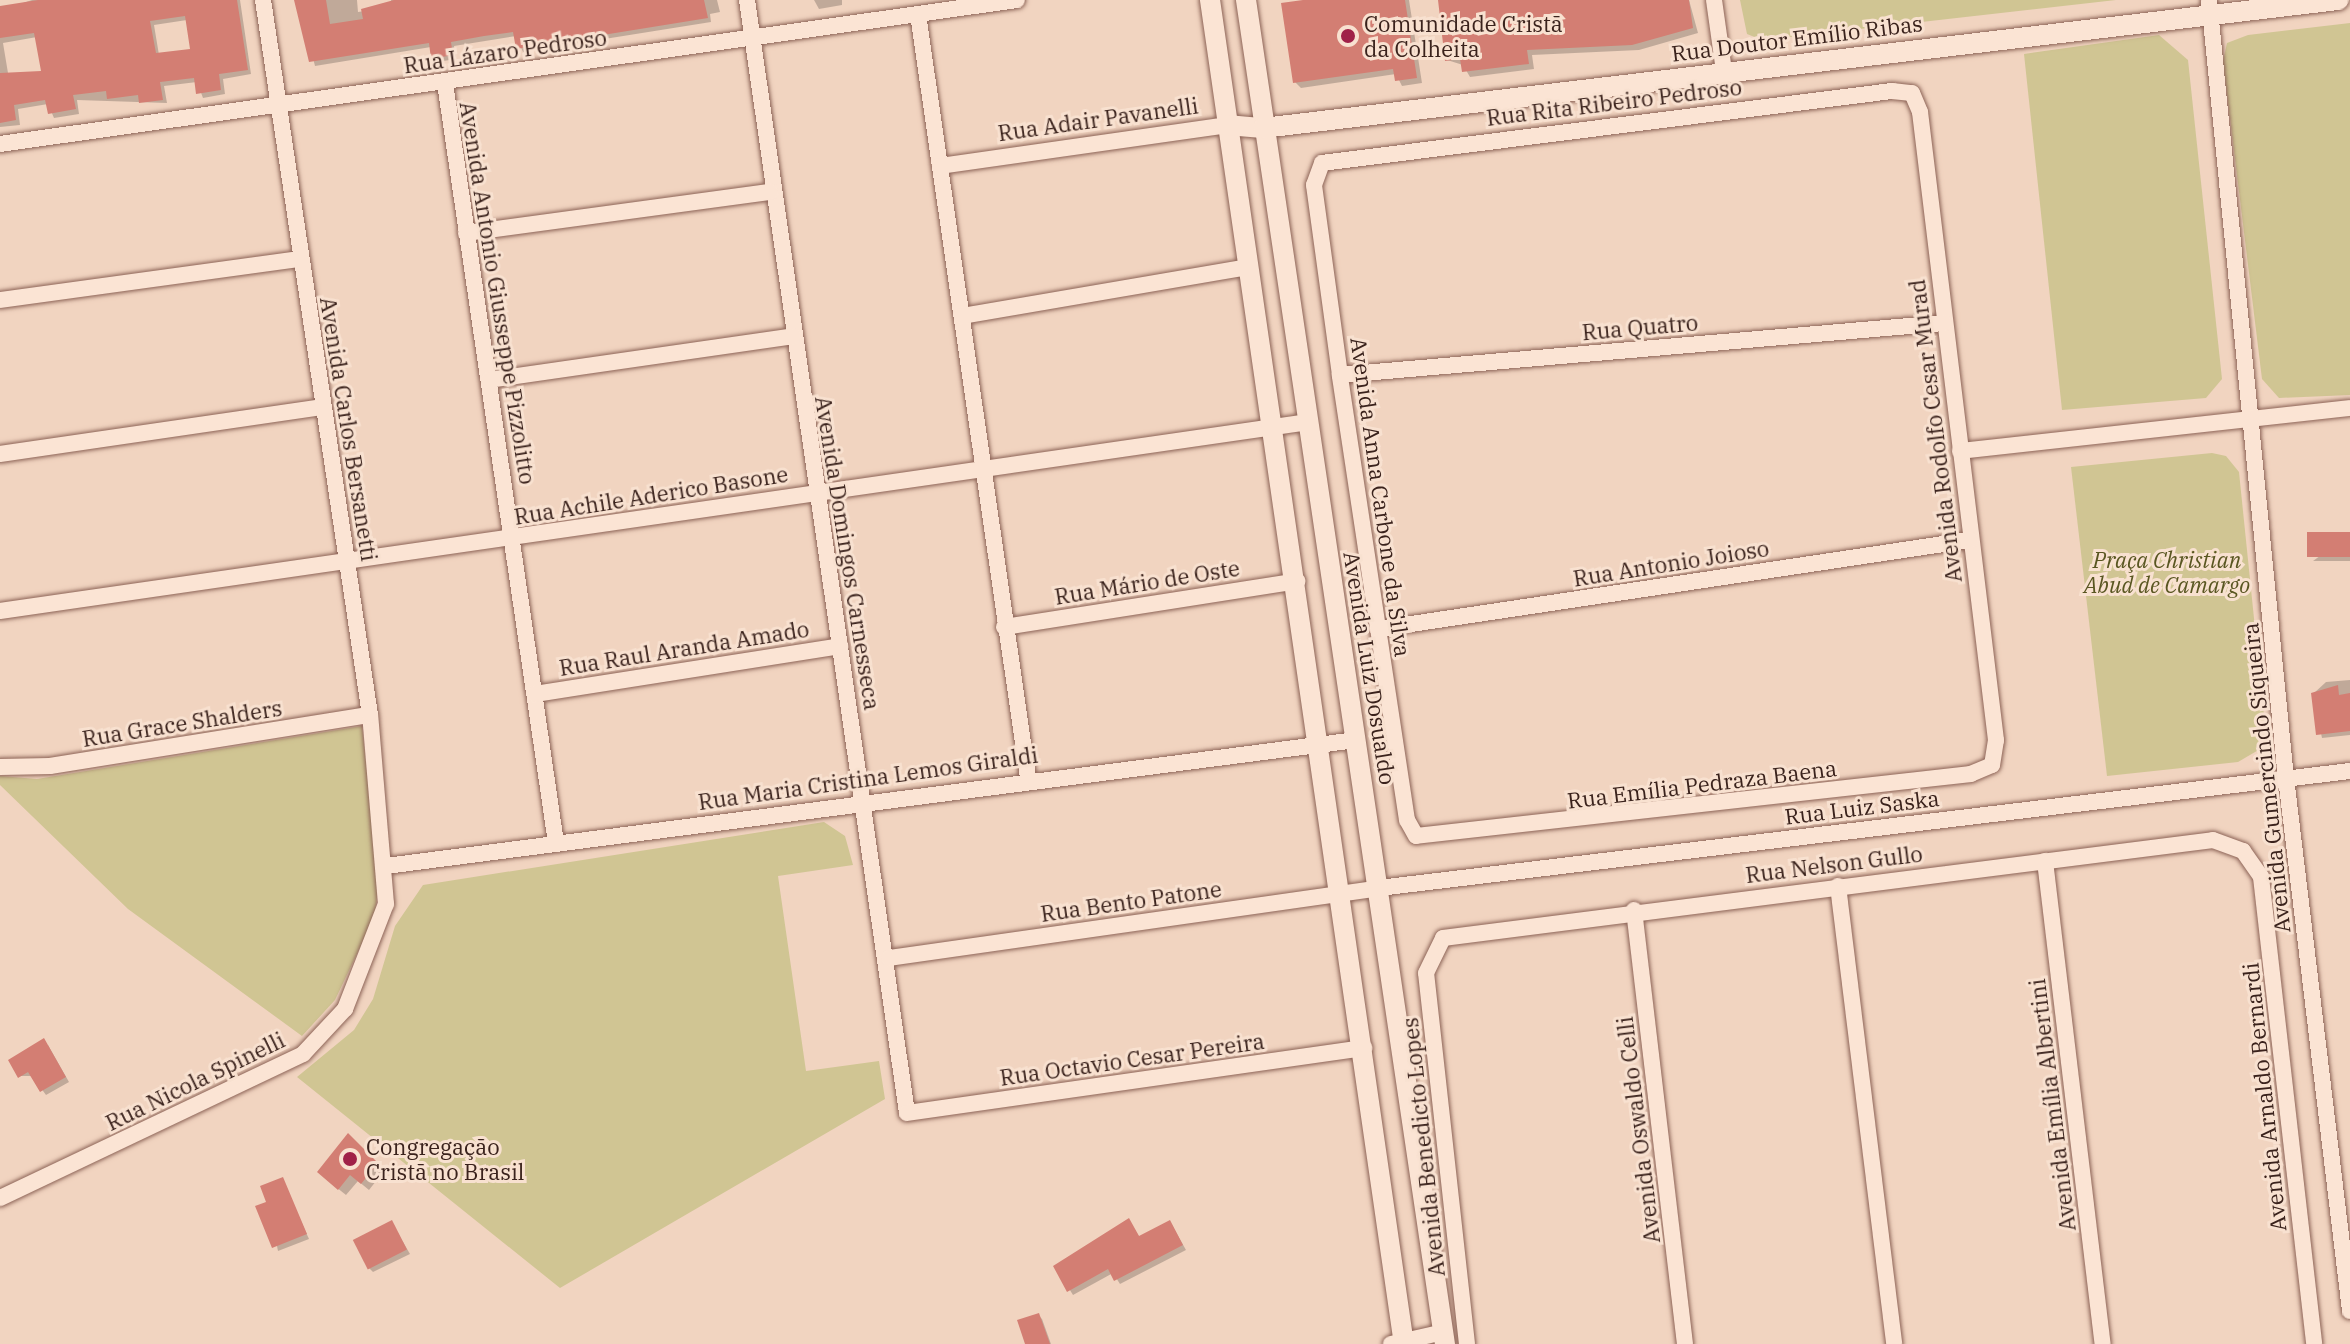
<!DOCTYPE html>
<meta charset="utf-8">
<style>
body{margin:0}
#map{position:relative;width:2350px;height:1344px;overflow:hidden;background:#f1d4c0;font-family:"IBM Plex Serif",serif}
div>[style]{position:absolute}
.green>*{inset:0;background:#d0c593}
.shadow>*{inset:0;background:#0003}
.building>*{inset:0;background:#d37e73;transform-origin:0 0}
.roads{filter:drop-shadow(0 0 2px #8c6356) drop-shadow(0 0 2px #8c6356)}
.minor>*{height:16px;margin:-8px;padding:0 8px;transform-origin:8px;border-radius:8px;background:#fbe4d4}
.tertiary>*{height:20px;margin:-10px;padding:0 10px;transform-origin:10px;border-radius:10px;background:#fbe4d4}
.dots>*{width:22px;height:22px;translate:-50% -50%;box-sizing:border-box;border:4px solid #f8e1d0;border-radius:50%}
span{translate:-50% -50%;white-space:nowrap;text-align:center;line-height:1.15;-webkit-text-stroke:6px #f8e1d0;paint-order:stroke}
.poi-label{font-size:22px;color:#3a221c}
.left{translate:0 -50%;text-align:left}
.street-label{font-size:22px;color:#3a221c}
.park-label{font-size:22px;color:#595621;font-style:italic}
</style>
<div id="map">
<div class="green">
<i style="clip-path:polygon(1740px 0,2116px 0,1762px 40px,1747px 34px)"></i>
<i style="clip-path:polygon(2350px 23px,2350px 395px,2279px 398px,2262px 379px,2223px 61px,2227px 43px,2248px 35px)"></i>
<i style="clip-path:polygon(2159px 35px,2188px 60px,2222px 379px,2206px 398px,2062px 410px,2024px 54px)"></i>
<i style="clip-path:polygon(2212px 453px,2226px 456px,2239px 472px,2267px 745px,2238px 762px,2107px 776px,2071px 467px)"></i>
<i style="clip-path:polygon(362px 726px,379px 883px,374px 918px,335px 1000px,302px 1036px,128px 909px,0 785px,0 776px,37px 779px)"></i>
<i style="clip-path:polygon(824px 822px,845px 836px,853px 865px,778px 876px,806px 1071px,879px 1061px,885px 1099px,560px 1288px,297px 1077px,354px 1030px,373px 999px,395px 926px,423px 885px)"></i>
</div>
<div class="shadow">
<i style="clip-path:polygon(evenodd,32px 0,240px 0,251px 74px,223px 79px,225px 94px,203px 98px,197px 82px,164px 86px,167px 103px,77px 100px,79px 114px,54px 118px,48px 104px,18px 109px,20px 125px,0 127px,0 11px,32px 0,187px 20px,192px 50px,159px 55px,154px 25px,187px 20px,32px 0,37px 37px,43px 73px,9px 79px,3px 43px,37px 37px)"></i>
<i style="clip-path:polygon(298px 0,357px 0,358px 12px,392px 7px,391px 0,717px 0,720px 12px,710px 14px,711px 22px,523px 52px,516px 36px,454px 46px,456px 59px,437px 62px,431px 47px,315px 66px)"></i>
<i style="clip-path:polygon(814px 0,842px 0,842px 5px,819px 9px)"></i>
<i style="clip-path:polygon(1318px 0,1409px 0,1422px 83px,1402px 86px,1396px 74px,1301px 88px,1295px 82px)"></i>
<i style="clip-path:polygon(1440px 0,1689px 0,1698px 33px,1639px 50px,1532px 55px,1534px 69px,1470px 77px,1463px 65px,1447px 60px)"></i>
<i style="clip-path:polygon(2350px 534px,2350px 561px,2313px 561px)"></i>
<i style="clip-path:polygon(2350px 680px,2350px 735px,2322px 738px,2313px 694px,2326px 682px)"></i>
<i style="clip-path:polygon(48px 1045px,69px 1082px,46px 1095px,32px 1076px,20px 1076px)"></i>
<i style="clip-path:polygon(349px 1136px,384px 1171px,369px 1190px,358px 1181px,346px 1195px,326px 1179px)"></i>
<i style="clip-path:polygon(282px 1179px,309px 1239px,278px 1251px,268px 1203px)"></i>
<i style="clip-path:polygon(1129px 1221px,1140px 1238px,1173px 1227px,1186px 1250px,1120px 1284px,1113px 1273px,1073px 1295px,1055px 1266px)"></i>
<i style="clip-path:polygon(392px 1223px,410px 1254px,373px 1272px,369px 1268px)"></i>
<i style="clip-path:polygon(1038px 1315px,1042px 1319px,1051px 1344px,1027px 1344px)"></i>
</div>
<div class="building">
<i style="clip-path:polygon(evenodd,38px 0,237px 0,248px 70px,219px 74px,221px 90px,196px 94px,194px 78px,160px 82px,163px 100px,139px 103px,138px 95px,107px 99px,106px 91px,73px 95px,76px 109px,48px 114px,45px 100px,14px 105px,16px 120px,0 123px,0 73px,41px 71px,34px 33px,0 38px,0 6px,38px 0,185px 16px,190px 49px,156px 53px,150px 21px,185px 16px)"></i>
<i style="clip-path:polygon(294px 0,326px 0,330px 24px,363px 19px,361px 9px,394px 0,704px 0,708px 18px,516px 49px,513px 32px,484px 36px,451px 42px,453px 55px,431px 59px,429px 43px,309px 62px)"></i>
<i style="clip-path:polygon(1303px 0,1405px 0,1417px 78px,1395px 81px,1393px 69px,1293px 83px,1281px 3px)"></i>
<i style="clip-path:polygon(1438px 0,1689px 0,1693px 28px,1632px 45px,1527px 50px,1529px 64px,1462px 72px,1460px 59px,1445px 61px)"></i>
<i style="left:2350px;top:532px;width:25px;height:43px;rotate:90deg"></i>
<i style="clip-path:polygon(2338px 685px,2339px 695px,2350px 693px,2350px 731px,2316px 735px,2311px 693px)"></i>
<i style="clip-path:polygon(44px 1038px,66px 1077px,40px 1092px,28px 1072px,18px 1078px,8px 1060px)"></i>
<i style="clip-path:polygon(348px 1133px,378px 1163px,361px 1184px,350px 1175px,338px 1190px,317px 1172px)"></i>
<i style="clip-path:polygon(283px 1177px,307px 1234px,272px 1248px,255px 1206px,266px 1202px,260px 1186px)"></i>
<i style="clip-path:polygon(1129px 1218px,1139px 1236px,1170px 1220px,1183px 1245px,1114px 1281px,1108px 1269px,1067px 1292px,1053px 1266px)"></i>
<i style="left:392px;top:1220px;width:33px;height:44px;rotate:63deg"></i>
<i style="clip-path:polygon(1039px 1313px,1050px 1344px,1025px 1344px,1017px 1320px)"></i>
</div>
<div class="roads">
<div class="minor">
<i style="left:747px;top:0;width:1124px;rotate:81.82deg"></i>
<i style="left:907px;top:1113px;width:462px;rotate:-8.1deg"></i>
<i style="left:1714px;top:0;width:72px;rotate:82deg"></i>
<i style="left:2209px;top:0;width:782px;rotate:84.35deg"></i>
<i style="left:2286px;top:778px;width:537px;rotate:83.15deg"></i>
<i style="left:918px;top:14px;width:771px;rotate:81.8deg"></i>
<i style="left:445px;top:83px;width:768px;rotate:81.69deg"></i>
<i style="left:1892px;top:91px;width:20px;rotate:6deg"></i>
<i style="left:1912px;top:93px;width:21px;rotate:67deg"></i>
<i style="left:1920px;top:112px;width:633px;rotate:83.1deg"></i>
<i style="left:1996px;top:740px;width:25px;rotate:99deg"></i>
<i style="left:1992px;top:765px;width:23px;rotate:157deg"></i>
<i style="left:1971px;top:774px;width:558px;rotate:173.63deg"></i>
<i style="left:1416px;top:836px;width:18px;rotate:-119deg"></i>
<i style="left:1407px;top:820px;width:450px;rotate:-98.6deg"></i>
<i style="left:1340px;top:375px;width:192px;rotate:-97.8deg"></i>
<i style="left:1314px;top:185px;width:23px;rotate:-70deg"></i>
<i style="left:1322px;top:163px;width:575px;rotate:-7.2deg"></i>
<i style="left:0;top:144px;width:1027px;rotate:-8.06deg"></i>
<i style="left:940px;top:166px;width:290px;rotate:-8.1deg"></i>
<i style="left:466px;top:233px;width:307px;rotate:-7.7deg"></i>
<i style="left:0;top:300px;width:304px;rotate:-7.8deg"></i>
<i style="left:962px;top:316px;width:292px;rotate:-9.7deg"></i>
<i style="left:1340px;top:375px;width:606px;rotate:-4.92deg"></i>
<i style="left:489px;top:380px;width:307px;rotate:-8.2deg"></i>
<i style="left:1960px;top:451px;width:392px;rotate:-6.3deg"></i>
<i style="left:0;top:454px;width:325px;rotate:-8.3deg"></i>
<i style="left:0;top:611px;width:1322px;rotate:-8.22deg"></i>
<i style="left:1004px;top:627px;width:297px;rotate:-8.9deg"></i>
<i style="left:1378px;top:629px;width:599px;rotate:-8.55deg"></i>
<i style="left:535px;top:694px;width:309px;rotate:-8.9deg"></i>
<i style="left:0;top:767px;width:50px;rotate:-1.1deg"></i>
<i style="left:50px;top:766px;width:324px;rotate:-9.1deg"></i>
<i style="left:2045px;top:861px;width:486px;rotate:83.2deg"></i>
<i style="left:386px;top:866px;width:978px;rotate:-7.4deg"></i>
<i style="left:1838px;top:886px;width:461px;rotate:83deg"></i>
<i style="left:1634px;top:910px;width:437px;rotate:83.3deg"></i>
<i style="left:889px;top:958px;width:495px;rotate:-8.1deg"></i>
<i style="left:1379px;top:888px;width:978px;rotate:-6.87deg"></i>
<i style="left:0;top:1198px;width:335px;rotate:-25.4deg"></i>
<i style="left:303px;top:1054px;width:62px;rotate:-47deg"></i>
<i style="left:345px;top:1009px;width:113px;rotate:-68.7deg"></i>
<i style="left:386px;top:904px;width:190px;rotate:-94.8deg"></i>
<i style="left:370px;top:715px;width:723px;rotate:-98.51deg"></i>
<i style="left:1391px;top:1344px;width:54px;rotate:-12.8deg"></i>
<i style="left:1467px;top:1344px;width:373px;rotate:-96.3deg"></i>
<i style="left:1426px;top:973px;width:39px;rotate:-64deg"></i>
<i style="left:1443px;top:938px;width:776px;rotate:-7.25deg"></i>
<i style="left:2213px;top:840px;width:32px;rotate:20deg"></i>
<i style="left:2243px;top:851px;width:32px;rotate:55deg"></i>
<i style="left:2261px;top:877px;width:470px;rotate:83.5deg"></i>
</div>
<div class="tertiary">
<i style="left:1210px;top:0;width:1358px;rotate:81.79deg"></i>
<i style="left:1246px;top:0;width:1359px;rotate:81.58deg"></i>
<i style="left:1227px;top:125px;width:36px;rotate:5deg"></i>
<i style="left:1263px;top:128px;width:1083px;rotate:-6.79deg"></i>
</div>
</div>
<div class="dots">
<i style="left:1348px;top:36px;background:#a02148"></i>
<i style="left:350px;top:1159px;background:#a02148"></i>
</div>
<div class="poi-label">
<span class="left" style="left:1364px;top:36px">Comunidade Cristã<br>da Colheita</span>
<span class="left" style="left:366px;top:1159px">Congregação<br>Cristã no Brasil</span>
</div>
<div class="street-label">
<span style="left:1797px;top:38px;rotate:-7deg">Rua Doutor Emílio Ribas</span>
<span style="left:505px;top:51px;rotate:-8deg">Rua Lázaro Pedroso</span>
<span style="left:1614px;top:102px;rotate:-7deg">Rua Rita Ribeiro Pedroso</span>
<span style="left:1098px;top:119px;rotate:-8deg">Rua Adair Pavanelli</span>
<span style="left:498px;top:293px;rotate:81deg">Avenida Antonio Giusseppe Pizzolitto</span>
<span style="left:1640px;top:327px;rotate:-5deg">Rua Quatro</span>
<span style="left:349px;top:429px;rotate:81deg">Avenida Carlos Bersanetti</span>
<span style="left:1935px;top:431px;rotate:-97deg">Avenida Rodolfo Cesar Murad</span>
<span style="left:651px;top:495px;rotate:-9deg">Rua Achile Aderico Basone</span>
<span style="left:1381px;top:497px;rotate:82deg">Avenida Anna Carbone da Silva</span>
<span style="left:848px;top:553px;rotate:81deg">Avenida Domingos Carnesseca</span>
<span style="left:1671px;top:563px;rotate:-9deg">Rua Antonio Joioso</span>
<span style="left:1147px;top:582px;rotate:-9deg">Rua Mário de Oste</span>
<span style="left:684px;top:648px;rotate:-9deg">Rua Raul Aranda Amado</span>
<span style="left:1370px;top:668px;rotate:81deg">Avenida Luiz Dosualdo</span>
<span style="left:182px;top:723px;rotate:-9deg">Rua Grace Shalders</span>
<span style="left:868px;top:778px;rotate:-8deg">Rua Maria Cristina Lemos Giraldi</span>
<span style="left:2266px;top:778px;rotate:-96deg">Avenida Gumercindo Siqueira</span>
<span style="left:1702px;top:784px;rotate:-7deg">Rua Emília Pedraza Baena</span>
<span style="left:1862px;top:807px;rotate:-7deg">Rua Luiz Saska</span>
<span style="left:1834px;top:864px;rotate:-7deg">Rua Nelson Gullo</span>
<span style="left:1131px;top:901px;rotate:-8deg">Rua Bento Patone</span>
<span style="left:1132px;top:1059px;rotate:-8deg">Rua Octavio Cesar Pereira</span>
<span style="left:195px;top:1081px;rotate:-26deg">Rua Nicola Spinelli</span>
<span style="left:2264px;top:1097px;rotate:-96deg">Avenida Arnaldo Bernardi</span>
<span style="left:2052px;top:1105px;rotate:-97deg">Avenida Emília Albertini</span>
<span style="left:1638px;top:1130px;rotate:-97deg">Avenida Oswaldo Celli</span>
<span style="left:1423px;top:1147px;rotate:-96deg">Avenida Benedicto Lopes</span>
</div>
<div class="park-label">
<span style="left:2167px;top:572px">Praça Christian<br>Abud de Camargo</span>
</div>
</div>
